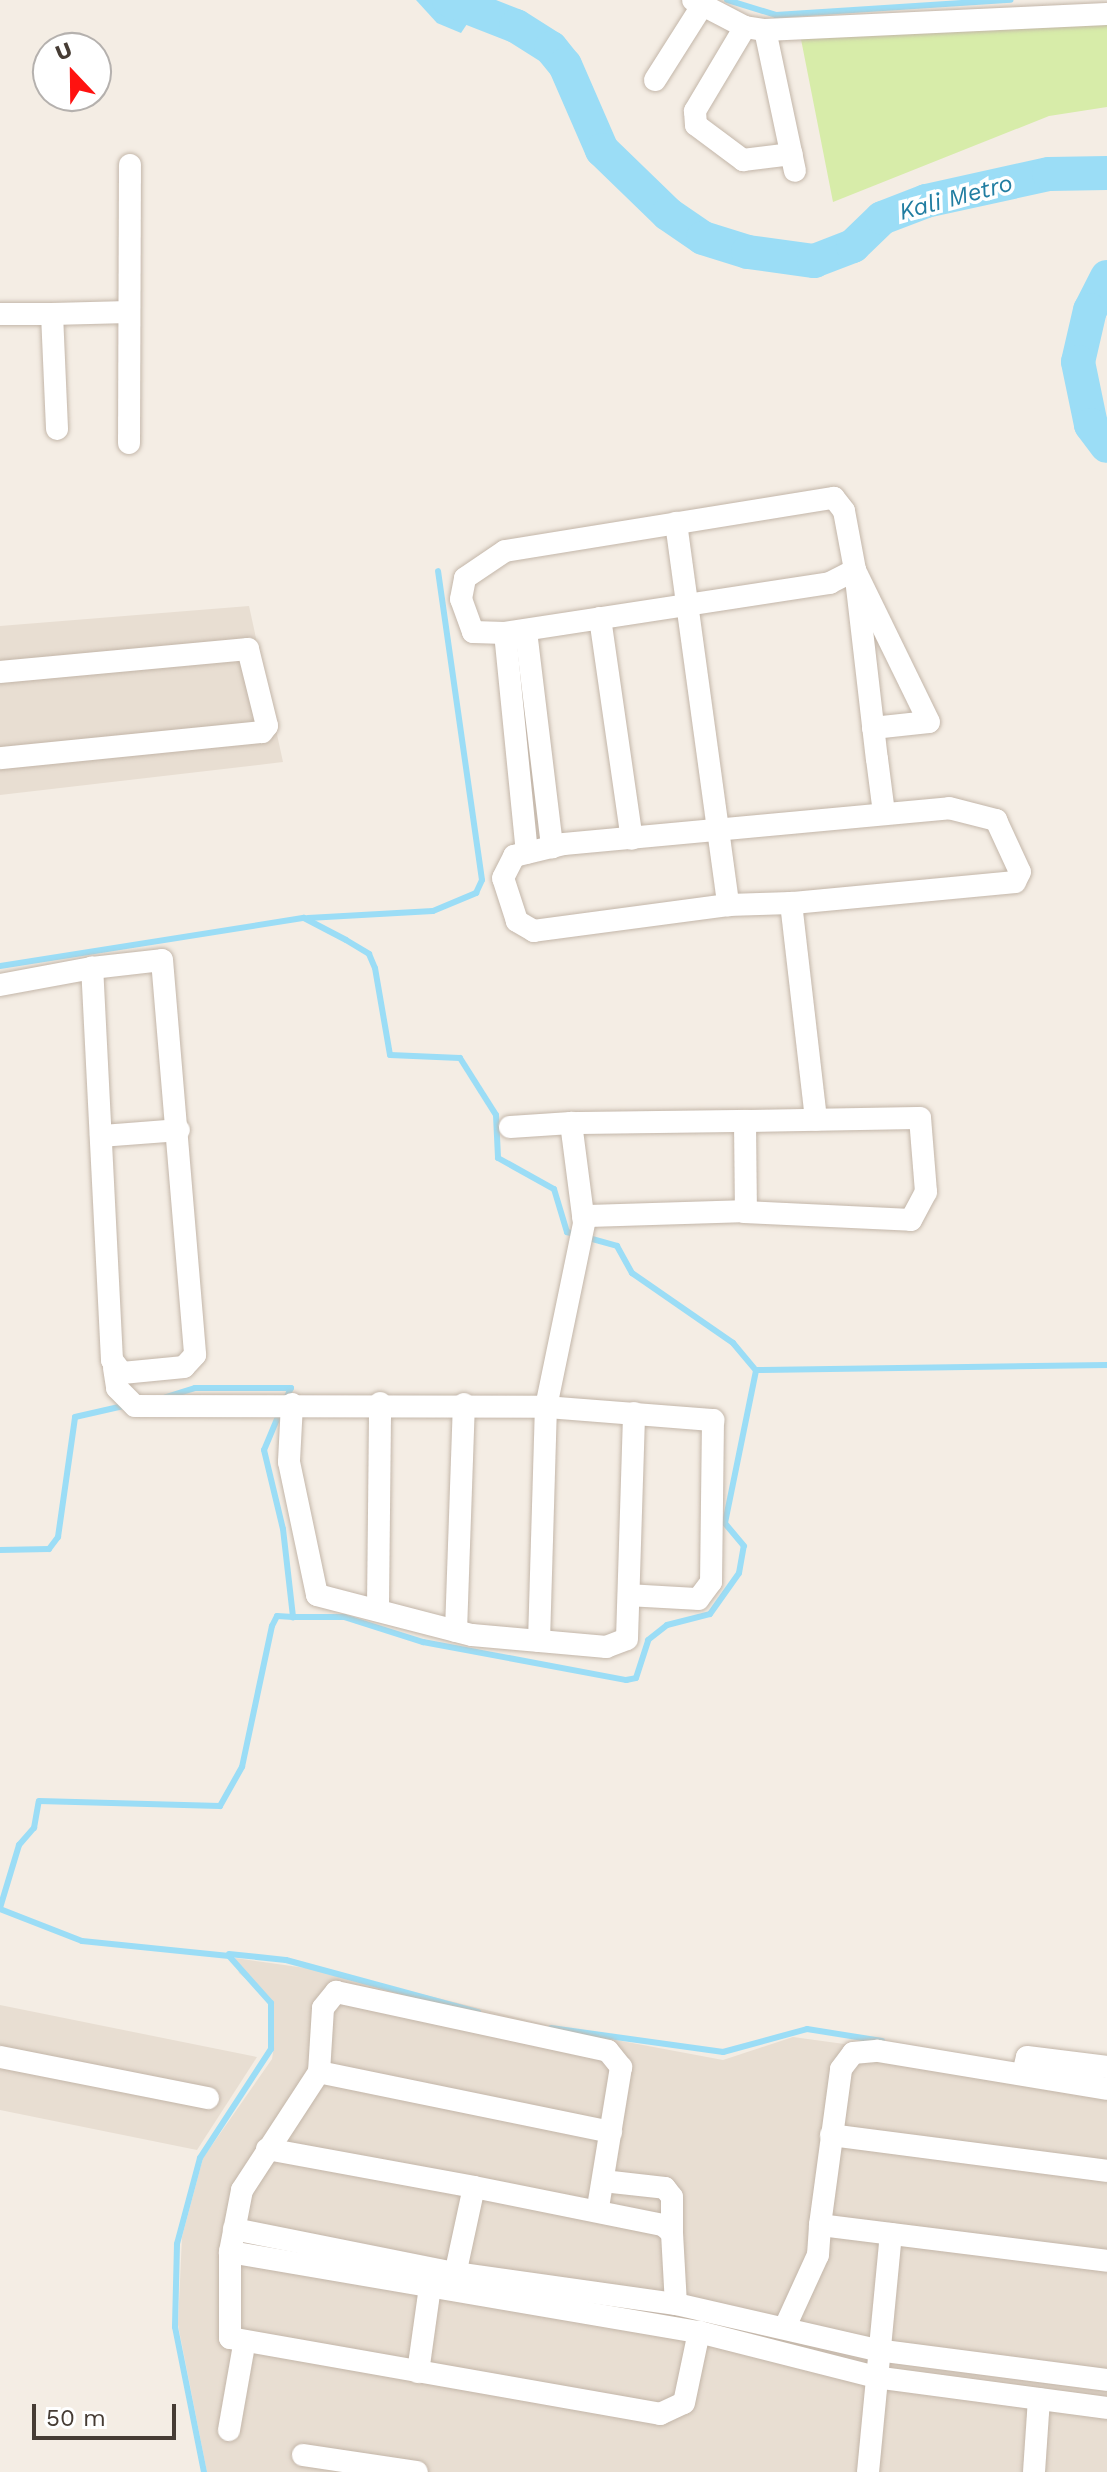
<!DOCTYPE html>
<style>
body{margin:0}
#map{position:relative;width:1107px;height:2472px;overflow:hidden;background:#f4ede4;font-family:"Work Sans",sans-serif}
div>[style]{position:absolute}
.residential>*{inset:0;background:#e8ded2}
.green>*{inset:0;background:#d7eca9}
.water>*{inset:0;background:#9bddf6}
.stream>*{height:6px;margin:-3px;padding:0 3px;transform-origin:3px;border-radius:3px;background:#9bddf6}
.river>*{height:34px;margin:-17px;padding:0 17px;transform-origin:17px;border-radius:17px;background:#9bddf6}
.roads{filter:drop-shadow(0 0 2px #c3b6a9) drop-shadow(0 0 2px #c3b6a9)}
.minor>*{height:22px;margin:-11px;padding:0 11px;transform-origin:11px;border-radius:11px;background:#fff}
span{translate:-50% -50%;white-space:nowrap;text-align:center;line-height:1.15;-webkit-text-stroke:7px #fff;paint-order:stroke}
.water-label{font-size:24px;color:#217da1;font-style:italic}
.north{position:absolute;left:32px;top:32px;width:80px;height:80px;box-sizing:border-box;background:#fff;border:2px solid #b5b1ae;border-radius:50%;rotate:338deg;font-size:22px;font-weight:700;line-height:32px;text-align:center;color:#463c34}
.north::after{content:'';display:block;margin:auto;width:28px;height:36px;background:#ff1210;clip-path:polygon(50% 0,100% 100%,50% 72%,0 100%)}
.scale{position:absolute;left:32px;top:2404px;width:144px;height:36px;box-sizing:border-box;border:4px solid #463c34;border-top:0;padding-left:10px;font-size:24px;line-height:28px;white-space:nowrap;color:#463c34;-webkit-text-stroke:6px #fff;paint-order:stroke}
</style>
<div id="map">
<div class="residential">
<i style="clip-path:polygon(249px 606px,283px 762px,0 795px,0 626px)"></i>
<i style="clip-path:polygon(235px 1958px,327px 1971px,584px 2034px,723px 2060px,793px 2037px,1107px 2080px,1107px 2472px,207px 2472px,178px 2325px,182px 2237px,203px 2158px,272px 2059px,274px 2046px,274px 2003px,239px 1973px)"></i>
<i style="clip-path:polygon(0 2005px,257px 2057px,197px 2150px,0 2110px)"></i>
</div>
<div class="green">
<i style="clip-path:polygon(1107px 6px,1107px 107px,1049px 116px,833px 202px,798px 24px)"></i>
</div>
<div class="water">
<i style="clip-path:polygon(416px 0,483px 0,461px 33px,437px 23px)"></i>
</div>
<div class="stream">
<i style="left:727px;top:0;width:51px;rotate:17deg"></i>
<i style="left:776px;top:15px;width:235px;rotate:-3.7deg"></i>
<i style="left:308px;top:918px;width:125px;rotate:-3.2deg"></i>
<i style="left:433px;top:911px;width:47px;rotate:-22.7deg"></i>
<i style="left:476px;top:893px;width:14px;rotate:-65deg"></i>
<i style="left:482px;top:880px;width:312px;rotate:-98.1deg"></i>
<i style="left:0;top:966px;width:308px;rotate:-9deg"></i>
<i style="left:304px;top:918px;width:47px;rotate:27.6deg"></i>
<i style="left:346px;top:940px;width:27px;rotate:31deg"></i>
<i style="left:369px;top:954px;width:15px;rotate:67deg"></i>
<i style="left:375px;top:968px;width:88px;rotate:80.2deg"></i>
<i style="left:390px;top:1055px;width:70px;rotate:2.5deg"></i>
<i style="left:460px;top:1058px;width:67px;rotate:57.7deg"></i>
<i style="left:496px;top:1115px;width:43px;rotate:87.3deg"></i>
<i style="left:498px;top:1158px;width:64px;rotate:29deg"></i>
<i style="left:554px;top:1189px;width:45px;rotate:73.2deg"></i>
<i style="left:567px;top:1232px;width:52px;rotate:15.6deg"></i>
<i style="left:617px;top:1246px;width:31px;rotate:61deg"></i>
<i style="left:632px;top:1273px;width:123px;rotate:34.7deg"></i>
<i style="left:733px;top:1343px;width:35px;rotate:50deg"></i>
<i style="left:166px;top:1397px;width:30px;rotate:-17deg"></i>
<i style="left:195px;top:1388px;width:96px"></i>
<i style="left:291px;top:1388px;width:14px;rotate:115deg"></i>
<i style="left:280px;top:1412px;width:41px;rotate:112.8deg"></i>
<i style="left:264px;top:1450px;width:81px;rotate:76.5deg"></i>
<i style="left:283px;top:1529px;width:89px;rotate:83.5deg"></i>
<i style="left:293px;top:1617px;width:51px"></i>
<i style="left:344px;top:1617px;width:83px;rotate:17.6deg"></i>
<i style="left:423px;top:1642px;width:207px;rotate:10.6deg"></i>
<i style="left:626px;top:1680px;width:10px;rotate:-11deg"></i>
<i style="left:636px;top:1678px;width:40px;rotate:-72deg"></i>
<i style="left:648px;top:1640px;width:24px;rotate:-38deg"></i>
<i style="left:667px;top:1625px;width:44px;rotate:-14.3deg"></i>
<i style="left:710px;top:1614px;width:50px;rotate:-54.7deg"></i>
<i style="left:739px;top:1573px;width:27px;rotate:-80deg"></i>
<i style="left:744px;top:1546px;width:30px;rotate:-130deg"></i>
<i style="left:725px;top:1523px;width:156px;rotate:-78.5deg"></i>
<i style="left:756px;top:1370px;width:351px;rotate:-0.8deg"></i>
<i style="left:0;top:1550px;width:49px;rotate:-1.2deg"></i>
<i style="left:49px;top:1549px;width:15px;rotate:-53deg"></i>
<i style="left:58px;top:1537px;width:121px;rotate:-81.9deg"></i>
<i style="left:75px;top:1417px;width:54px;rotate:-12.8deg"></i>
<i style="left:0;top:1908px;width:66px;rotate:-73.2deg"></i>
<i style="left:19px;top:1845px;width:23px;rotate:-49deg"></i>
<i style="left:34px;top:1828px;width:27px;rotate:-80deg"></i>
<i style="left:39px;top:1801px;width:181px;rotate:1.6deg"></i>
<i style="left:220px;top:1806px;width:45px;rotate:-60.6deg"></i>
<i style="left:242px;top:1767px;width:144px;rotate:-78deg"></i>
<i style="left:272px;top:1626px;width:11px;rotate:-63deg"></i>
<i style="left:277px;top:1616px;width:16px;rotate:4deg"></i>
<i style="left:0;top:1909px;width:88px;rotate:21.3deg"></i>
<i style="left:82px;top:1941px;width:148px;rotate:5.8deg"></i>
<i style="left:229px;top:1956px;width:63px;rotate:48.2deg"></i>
<i style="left:271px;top:2003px;width:46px;rotate:90deg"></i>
<i style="left:271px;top:2049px;width:130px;rotate:123.1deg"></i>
<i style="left:200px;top:2158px;width:89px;rotate:105deg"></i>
<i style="left:177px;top:2244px;width:83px;rotate:91.4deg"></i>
<i style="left:175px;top:2327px;width:148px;rotate:78.7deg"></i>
<i style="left:229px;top:1954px;width:57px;rotate:6deg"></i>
<i style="left:286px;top:1960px;width:199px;rotate:15.2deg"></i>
<i style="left:551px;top:2028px;width:174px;rotate:7.9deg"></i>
<i style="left:723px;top:2052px;width:87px;rotate:-15.3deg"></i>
<i style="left:807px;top:2029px;width:76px;rotate:9.1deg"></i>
</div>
<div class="river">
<i style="left:449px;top:0;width:72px;rotate:21.2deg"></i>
<i style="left:516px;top:26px;width:41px;rotate:32.2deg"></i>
<i style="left:551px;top:48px;width:22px;rotate:51deg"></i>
<i style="left:565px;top:65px;width:93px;rotate:66.5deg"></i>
<i style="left:602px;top:150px;width:92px;rotate:44.1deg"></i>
<i style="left:668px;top:214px;width:42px;rotate:34.4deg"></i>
<i style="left:703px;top:238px;width:47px;rotate:17.3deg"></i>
<i style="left:748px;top:252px;width:67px;rotate:7.8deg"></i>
<i style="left:814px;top:261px;width:42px;rotate:-21deg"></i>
<i style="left:853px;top:246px;width:40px;rotate:-44deg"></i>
<i style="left:882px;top:218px;width:47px;rotate:-21.1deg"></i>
<i style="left:926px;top:201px;width:126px;rotate:-12.4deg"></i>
<i style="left:1049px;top:174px;width:58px;rotate:-1deg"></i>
<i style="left:1107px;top:277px;width:37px;rotate:117deg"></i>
<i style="left:1090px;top:310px;width:53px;rotate:103deg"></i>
<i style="left:1078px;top:362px;width:64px;rotate:78.3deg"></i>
<i style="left:1091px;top:425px;width:26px;rotate:53deg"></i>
</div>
<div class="roads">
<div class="minor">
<i style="left:693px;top:0;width:59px;rotate:27.4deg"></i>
<i style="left:745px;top:27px;width:20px;rotate:9deg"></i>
<i style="left:765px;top:30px;width:342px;rotate:-2.7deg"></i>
<i style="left:745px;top:27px;width:98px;rotate:120.8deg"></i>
<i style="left:695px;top:111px;width:14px;rotate:86deg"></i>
<i style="left:696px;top:125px;width:59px;rotate:36.7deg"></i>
<i style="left:743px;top:160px;width:49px;rotate:-7deg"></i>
<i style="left:765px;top:30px;width:144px;rotate:78deg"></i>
<i style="left:655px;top:80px;width:88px;rotate:-57.6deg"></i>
<i style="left:0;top:314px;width:52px"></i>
<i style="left:52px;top:314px;width:115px;rotate:87.5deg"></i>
<i style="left:52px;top:314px;width:77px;rotate:-1.5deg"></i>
<i style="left:129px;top:443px;width:278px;rotate:-89.8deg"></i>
<i style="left:834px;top:498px;width:16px;rotate:52deg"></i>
<i style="left:844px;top:511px;width:60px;rotate:79.4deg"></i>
<i style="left:855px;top:570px;width:28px;rotate:153deg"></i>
<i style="left:830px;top:583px;width:329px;rotate:171.3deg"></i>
<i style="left:505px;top:633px;width:32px;rotate:-178deg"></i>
<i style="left:473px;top:632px;width:35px;rotate:-110deg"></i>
<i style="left:461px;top:599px;width:21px;rotate:-79deg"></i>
<i style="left:465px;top:578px;width:48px;rotate:-34deg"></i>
<i style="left:505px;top:551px;width:333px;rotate:-9.2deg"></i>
<i style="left:676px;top:523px;width:386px;rotate:82.2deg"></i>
<i style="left:600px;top:618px;width:223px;rotate:81.8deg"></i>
<i style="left:526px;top:631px;width:218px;rotate:83.1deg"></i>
<i style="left:505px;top:633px;width:221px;rotate:84.3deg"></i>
<i style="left:0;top:672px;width:249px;rotate:-5.3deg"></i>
<i style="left:248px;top:649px;width:79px;rotate:76.1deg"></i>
<i style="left:267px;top:726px;width:8px;rotate:130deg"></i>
<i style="left:262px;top:732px;width:263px;rotate:174.3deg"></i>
<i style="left:873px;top:728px;width:56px;rotate:-6.1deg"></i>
<i style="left:929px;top:722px;width:169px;rotate:-116deg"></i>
<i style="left:855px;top:570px;width:190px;rotate:83.4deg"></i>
<i style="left:877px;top:759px;width:54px;rotate:82.6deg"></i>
<i style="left:791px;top:903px;width:63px;rotate:178.2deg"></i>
<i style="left:728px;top:905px;width:196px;rotate:172.4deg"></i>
<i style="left:534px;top:931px;width:20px;rotate:-150deg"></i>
<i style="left:517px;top:921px;width:45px;rotate:-108deg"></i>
<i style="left:503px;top:878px;width:25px;rotate:-63deg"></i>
<i style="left:514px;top:856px;width:51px;rotate:-13.5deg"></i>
<i style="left:564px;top:844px;width:387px;rotate:-5.3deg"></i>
<i style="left:949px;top:808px;width:49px;rotate:14.3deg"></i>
<i style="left:996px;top:820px;width:57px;rotate:65.2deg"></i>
<i style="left:1020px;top:872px;width:11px;rotate:117deg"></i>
<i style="left:1015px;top:882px;width:225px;rotate:174.6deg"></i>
<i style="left:791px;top:903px;width:218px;rotate:83.4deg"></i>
<i style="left:0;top:985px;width:94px;rotate:-10.5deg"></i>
<i style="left:92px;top:968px;width:70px;rotate:-6.5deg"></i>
<i style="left:162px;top:960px;width:396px;rotate:85.2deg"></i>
<i style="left:195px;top:1355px;width:16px;rotate:133deg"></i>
<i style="left:184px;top:1367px;width:62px;rotate:174.5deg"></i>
<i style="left:122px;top:1373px;width:16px;rotate:-128deg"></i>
<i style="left:112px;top:1360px;width:393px;rotate:-92.9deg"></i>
<i style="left:510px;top:1127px;width:61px;rotate:-3.8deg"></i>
<i style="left:101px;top:1136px;width:78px;rotate:-4.4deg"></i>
<i style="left:744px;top:1212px;width:167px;rotate:2.7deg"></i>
<i style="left:911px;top:1220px;width:32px;rotate:-62deg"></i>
<i style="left:926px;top:1192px;width:74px;rotate:-94.6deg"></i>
<i style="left:920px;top:1118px;width:175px;rotate:179deg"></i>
<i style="left:114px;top:1368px;width:20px;rotate:81deg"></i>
<i style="left:117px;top:1388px;width:25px;rotate:45deg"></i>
<i style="left:135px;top:1406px;width:411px;rotate:0.1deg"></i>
<i style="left:546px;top:1407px;width:188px;rotate:-78.3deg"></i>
<i style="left:584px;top:1223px;width:101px;rotate:-97.4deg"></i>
<i style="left:571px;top:1123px;width:174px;rotate:-0.7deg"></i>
<i style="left:745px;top:1121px;width:90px;rotate:89.4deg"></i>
<i style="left:746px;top:1211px;width:163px;rotate:178.2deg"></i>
<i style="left:292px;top:1404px;width:58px;rotate:93deg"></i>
<i style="left:289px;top:1462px;width:136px;rotate:78.1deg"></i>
<i style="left:317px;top:1595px;width:160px;rotate:14.5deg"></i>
<i style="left:472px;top:1635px;width:135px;rotate:5.1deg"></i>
<i style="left:606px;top:1647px;width:22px;rotate:-21deg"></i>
<i style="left:627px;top:1639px;width:226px;rotate:-88.2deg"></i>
<i style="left:378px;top:1607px;width:204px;rotate:-89.4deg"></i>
<i style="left:456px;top:1631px;width:227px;rotate:-88deg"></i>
<i style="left:539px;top:1641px;width:234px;rotate:-88.3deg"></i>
<i style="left:546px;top:1407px;width:168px;rotate:4.5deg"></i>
<i style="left:713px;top:1420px;width:162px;rotate:90.7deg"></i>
<i style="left:711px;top:1582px;width:21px;rotate:127deg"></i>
<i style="left:698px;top:1599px;width:69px;rotate:-176.7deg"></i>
<i style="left:0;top:2057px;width:212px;rotate:11.2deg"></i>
<i style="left:319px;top:2072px;width:64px;rotate:-86.4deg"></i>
<i style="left:323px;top:2008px;width:21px;rotate:-51deg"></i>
<i style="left:336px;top:1992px;width:278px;rotate:12.2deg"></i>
<i style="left:608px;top:2051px;width:21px;rotate:51deg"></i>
<i style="left:621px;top:2067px;width:143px;rotate:99.3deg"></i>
<i style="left:1023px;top:2074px;width:17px;rotate:-77deg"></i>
<i style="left:1027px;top:2057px;width:81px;rotate:7.1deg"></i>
<i style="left:611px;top:2132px;width:298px;rotate:-168.4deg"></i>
<i style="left:319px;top:2072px;width:141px;rotate:123.1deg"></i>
<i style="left:242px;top:2190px;width:63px;rotate:101deg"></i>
<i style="left:230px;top:2252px;width:86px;rotate:90deg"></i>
<i style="left:230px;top:2338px;width:437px;rotate:10deg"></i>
<i style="left:660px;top:2414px;width:26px;rotate:-25deg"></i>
<i style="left:684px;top:2403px;width:73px;rotate:-78.1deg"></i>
<i style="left:831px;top:2135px;width:278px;rotate:7.4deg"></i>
<i style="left:267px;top:2149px;width:210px;rotate:10.4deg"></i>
<i style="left:603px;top:2181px;width:62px;rotate:6.4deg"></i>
<i style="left:665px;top:2188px;width:11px;rotate:52deg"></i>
<i style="left:672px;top:2197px;width:36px;rotate:90deg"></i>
<i style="left:820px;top:2225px;width:157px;rotate:-82.3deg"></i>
<i style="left:841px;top:2069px;width:20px;rotate:-53deg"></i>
<i style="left:853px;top:2053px;width:25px;rotate:-5deg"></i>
<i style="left:878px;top:2051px;width:232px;rotate:9.4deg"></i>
<i style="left:234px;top:2229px;width:225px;rotate:11.3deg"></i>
<i style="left:455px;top:2273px;width:223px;rotate:8deg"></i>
<i style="left:676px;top:2304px;width:206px;rotate:12.9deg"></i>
<i style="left:877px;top:2350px;width:232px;rotate:7.4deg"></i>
<i style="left:230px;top:2252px;width:476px;rotate:9.7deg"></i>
<i style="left:699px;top:2332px;width:182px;rotate:14.3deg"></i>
<i style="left:875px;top:2377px;width:234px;rotate:7.6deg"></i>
<i style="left:453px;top:2284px;width:99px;rotate:-77.8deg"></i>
<i style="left:474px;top:2187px;width:193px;rotate:11.4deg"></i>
<i style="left:663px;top:2225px;width:12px;rotate:42deg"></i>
<i style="left:672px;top:2233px;width:71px;rotate:86.8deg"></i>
<i style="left:785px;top:2327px;width:79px;rotate:-65.4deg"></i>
<i style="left:818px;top:2255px;width:30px;rotate:-86deg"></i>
<i style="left:820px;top:2225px;width:289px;rotate:7.1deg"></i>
<i style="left:418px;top:2372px;width:86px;rotate:-82deg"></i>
<i style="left:229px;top:2430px;width:86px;rotate:-80deg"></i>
<i style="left:303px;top:2455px;width:115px;rotate:8.5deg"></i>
<i style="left:868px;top:2472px;width:239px;rotate:-84.5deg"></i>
<i style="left:1034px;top:2472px;width:73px;rotate:-86.1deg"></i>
</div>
</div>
<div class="water-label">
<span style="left:956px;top:198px;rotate:-15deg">Kali Metro</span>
</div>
<div class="north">U</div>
<div class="scale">50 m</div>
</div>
